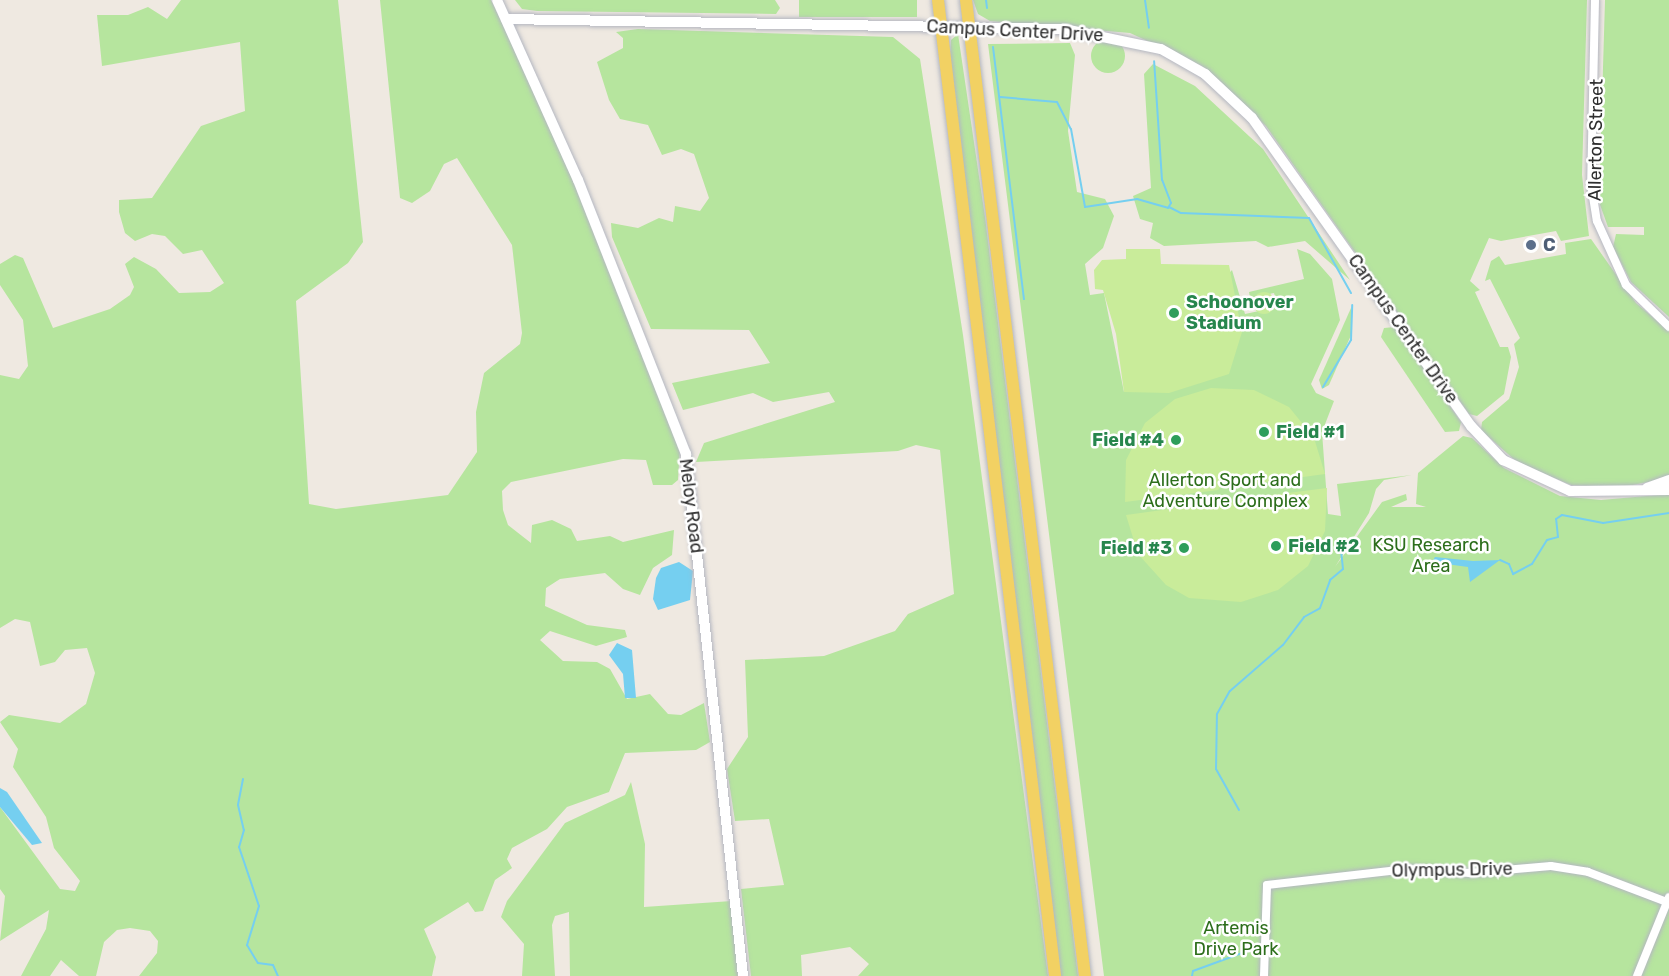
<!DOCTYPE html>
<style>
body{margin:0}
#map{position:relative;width:1669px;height:976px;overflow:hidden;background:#efe9e1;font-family:Rubik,sans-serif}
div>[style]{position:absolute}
.green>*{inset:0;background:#b6e59e;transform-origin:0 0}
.round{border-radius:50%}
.pitch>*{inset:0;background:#c9ec9a}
.water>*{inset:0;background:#75cff0}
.stream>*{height:2px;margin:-1px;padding:0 1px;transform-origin:1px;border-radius:1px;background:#75cff0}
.roads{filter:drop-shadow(0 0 2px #b4b7c1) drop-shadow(0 0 2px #b4b7c1)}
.street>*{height:8px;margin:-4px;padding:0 4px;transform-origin:4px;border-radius:4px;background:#fff}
.secondary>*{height:10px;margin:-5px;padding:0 5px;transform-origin:5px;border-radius:5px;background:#fff}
.primary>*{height:12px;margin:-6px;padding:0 6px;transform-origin:6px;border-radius:6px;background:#f2d163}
.dots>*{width:16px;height:16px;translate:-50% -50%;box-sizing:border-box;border:3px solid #fff;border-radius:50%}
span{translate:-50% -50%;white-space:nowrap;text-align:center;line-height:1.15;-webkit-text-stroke:5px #fff;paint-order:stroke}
.street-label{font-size:18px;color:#2e2e2e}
.service-label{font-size:18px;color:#4e5e75;font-weight:700}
.left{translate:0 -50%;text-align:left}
.leisure-label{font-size:18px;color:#27864d;font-weight:700}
.right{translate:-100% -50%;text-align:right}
.park-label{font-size:18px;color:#2c6e1b}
</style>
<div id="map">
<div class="green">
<i style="clip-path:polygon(181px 0,338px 0,363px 242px,348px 263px,296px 301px,309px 504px,336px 509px,448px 495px,477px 452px,476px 412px,484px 373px,520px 344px,522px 333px,512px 245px,457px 158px,444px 164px,430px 191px,412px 203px,400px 198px,380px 0,491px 0,549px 120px,680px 448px,678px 480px,672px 485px,653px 485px,646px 460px,623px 459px,511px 482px,502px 491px,503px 510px,508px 525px,531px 543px,532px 525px,552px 520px,571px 529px,577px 541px,610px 536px,623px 542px,674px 530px,672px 555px,653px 568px,640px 595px,623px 589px,605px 573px,560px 579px,546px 588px,545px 606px,587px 625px,625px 630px,627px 637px,596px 646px,550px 631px,540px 640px,563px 661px,597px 662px,610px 669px,627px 699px,650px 694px,668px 714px,681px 715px,704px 703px,710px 742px,696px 750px,625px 753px,609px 792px,567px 807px,547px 829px,512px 848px,507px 859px,512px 868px,495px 880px,483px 911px,475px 912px,468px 902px,424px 929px,436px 957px,432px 976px,139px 976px,157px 953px,158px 941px,150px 931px,130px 928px,117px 930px,104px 942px,96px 976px,79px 976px,61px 960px,50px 976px,21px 976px,46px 929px,49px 910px,0 941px,5px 896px,0 889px,0 807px,60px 889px,75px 891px,80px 881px,54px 848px,46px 817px,13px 767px,18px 749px,0 722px,9px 715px,60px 723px,86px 704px,95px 673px,87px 648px,65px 650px,55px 662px,40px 666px,30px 622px,15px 619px,0 628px,0 375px,19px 379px,28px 366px,23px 320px,0 285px,0 264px,15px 255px,23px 258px,53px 328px,110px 309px,130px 295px,134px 287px,125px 264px,134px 257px,156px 269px,179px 293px,210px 292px,224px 283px,202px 250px,183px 254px,165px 236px,152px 234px,135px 241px,125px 233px,119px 212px,119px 200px,152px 198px,201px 126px,245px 111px,240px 42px,102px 66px,97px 15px,128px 15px,148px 7px,167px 19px)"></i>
<i style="clip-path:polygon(515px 0,775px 0,780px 8px,776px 14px,537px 11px,522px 9px)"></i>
<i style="left:799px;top:0;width:118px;height:17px"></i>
<i style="clip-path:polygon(973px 0,1587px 0,1582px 175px,1589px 236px,1561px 241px,1556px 231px,1501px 241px,1489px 238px,1470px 281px,1480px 290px,1475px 292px,1500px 347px,1508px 347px,1511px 357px,1504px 394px,1477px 416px,1469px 414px,1266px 126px,1202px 66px,1130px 33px,990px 21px,978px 14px)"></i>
<i style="clip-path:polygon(1605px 0,1669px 0,1669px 317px,1631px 282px,1613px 247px,1616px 234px,1644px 235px,1644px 227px,1608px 227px,1599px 202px)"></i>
<i style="clip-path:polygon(638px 29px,893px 37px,920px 59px,963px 335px,1048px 976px,858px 976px,869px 964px,850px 947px,801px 955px,802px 976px,751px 976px,741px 889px,784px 885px,769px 819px,735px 821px,727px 769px,748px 737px,745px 660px,824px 656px,895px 631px,908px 614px,954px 594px,940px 450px,916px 445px,898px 451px,696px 462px,704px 443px,835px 402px,829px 392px,773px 402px,753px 393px,683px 410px,672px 383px,770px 363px,749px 330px,651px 329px,612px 237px,611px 223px,638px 228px,659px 218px,673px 222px,675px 206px,700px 211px,709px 198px,694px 154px,681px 149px,662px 155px,648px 125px,620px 119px,609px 100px,597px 62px,623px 48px,623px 38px,616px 32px)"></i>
<i style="clip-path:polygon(958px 34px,985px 217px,1078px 976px,1061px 976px,950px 60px,951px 40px)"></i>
<i class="round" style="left:1091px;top:39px;width:34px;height:34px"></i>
<i style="clip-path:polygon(1070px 43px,1075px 55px,1068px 131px,1077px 192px,1105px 199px,1114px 216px,1103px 248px,1085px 264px,1090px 295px,1104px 293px,1124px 392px,1232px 270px,1245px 314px,1278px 307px,1274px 293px,1250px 298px,1249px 292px,1304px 279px,1297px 249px,1310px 254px,1332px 279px,1340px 320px,1311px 384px,1316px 393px,1334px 401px,1322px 432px,1328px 514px,1341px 516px,1337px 484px,1412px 475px,1384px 480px,1376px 489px,1369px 513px,1335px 567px,1382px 502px,1406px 494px,1407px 500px,1391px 507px,1426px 507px,1416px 504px,1418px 473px,1463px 436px,1472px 438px,1504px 468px,1560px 496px,1601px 500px,1669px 494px,1669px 976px,1104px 976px,988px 44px)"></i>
<i style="clip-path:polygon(1153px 64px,1195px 86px,1263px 149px,1350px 280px,1305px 241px,1268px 247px,1256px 241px,1164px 246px,1150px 238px,1153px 223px,1140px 219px,1133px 196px,1151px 188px,1144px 74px)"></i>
<i style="clip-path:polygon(1591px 239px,1636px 303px,1669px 331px,1669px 478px,1617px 488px,1571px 485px,1518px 463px,1481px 430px,1482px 422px,1509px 399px,1519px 367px,1514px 344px,1520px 338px,1490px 279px,1485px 281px,1491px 261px,1499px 256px,1505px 265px,1566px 254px,1565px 243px)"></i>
<i style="clip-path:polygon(1351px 308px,1352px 333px,1329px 385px,1322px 389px,1319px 380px)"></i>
<i style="clip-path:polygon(1395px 327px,1461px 422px,1459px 431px,1445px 432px,1381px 337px,1384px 328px)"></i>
<i style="clip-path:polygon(631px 782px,645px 844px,644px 907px,732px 901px,738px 976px,570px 976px,569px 912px,555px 916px,552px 925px,555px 976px,522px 976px,524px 944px,501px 917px,507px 901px,565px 823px,625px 795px)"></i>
</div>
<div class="pitch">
<i style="clip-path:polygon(1126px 249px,1160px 249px,1161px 264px,1229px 265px,1242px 332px,1229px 374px,1169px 393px,1124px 392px,1116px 334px,1103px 290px,1095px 289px,1094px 270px,1102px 260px,1126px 259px)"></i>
<i class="round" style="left:1253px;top:292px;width:22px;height:22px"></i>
<i style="clip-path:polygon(1211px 388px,1254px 390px,1289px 407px,1314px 438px,1325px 474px,1231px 487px,1224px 482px,1218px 490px,1125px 502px,1126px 460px,1145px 423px,1175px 399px)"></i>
<i style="clip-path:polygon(1327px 488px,1325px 531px,1308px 566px,1278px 590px,1241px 602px,1189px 598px,1166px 585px,1138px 554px,1126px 515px,1220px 502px,1227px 508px,1234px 500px)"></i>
</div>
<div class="water">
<i style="clip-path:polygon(1435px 557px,1473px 561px,1500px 560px,1470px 582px,1468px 567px,1432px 562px)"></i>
<i style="clip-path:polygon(679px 562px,693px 571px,690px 600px,658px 610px,653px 599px,656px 578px,661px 568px)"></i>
<i style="clip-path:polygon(617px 643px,632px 650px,636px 698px,625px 698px,623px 674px,609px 655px)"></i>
<i style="clip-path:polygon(0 788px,7px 792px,42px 843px,32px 845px,0 807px)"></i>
</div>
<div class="stream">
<i style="left:986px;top:0;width:8px;rotate:83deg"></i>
<i style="left:1145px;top:0;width:28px;rotate:82deg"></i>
<i style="left:993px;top:47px;width:254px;rotate:83deg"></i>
<i style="left:1000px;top:97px;width:57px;rotate:5deg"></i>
<i style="left:1057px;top:102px;width:30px;rotate:63deg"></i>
<i style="left:1071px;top:129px;width:79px;rotate:79.8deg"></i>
<i style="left:1085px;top:207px;width:53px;rotate:-8.7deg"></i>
<i style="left:1137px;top:199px;width:32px;rotate:16deg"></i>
<i style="left:1168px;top:208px;width:6px;rotate:-59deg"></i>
<i style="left:1171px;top:203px;width:25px;rotate:-111deg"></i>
<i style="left:1162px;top:180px;width:119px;rotate:-93.8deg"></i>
<i style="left:1169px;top:207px;width:13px;rotate:27deg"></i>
<i style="left:1181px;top:213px;width:128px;rotate:2.2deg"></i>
<i style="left:1309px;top:218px;width:86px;rotate:60.8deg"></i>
<i style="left:1323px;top:387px;width:55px;rotate:-59.2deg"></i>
<i style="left:1351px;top:340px;width:35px;rotate:-88deg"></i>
<i style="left:1500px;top:560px;width:10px;rotate:24deg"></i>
<i style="left:1509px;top:564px;width:11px;rotate:68deg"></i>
<i style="left:1513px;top:574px;width:21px;rotate:-28deg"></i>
<i style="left:1532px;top:564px;width:28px;rotate:-58deg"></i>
<i style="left:1547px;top:540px;width:11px;rotate:-15deg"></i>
<i style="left:1558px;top:537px;width:18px;rotate:-96deg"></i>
<i style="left:1556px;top:519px;width:7px;rotate:-34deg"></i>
<i style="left:1562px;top:515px;width:42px;rotate:11deg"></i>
<i style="left:1603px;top:523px;width:67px;rotate:-8.6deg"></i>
<i style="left:243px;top:779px;width:26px;rotate:101deg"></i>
<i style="left:238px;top:805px;width:26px;rotate:77deg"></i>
<i style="left:244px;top:830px;width:18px;rotate:106deg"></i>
<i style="left:239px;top:847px;width:62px;rotate:71.3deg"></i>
<i style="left:259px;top:906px;width:41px;rotate:107.1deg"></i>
<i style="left:247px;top:945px;width:21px;rotate:59deg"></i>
<i style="left:258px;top:963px;width:15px;rotate:8deg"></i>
<i style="left:273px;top:965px;width:12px;rotate:66deg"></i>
<i style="left:1239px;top:810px;width:47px;rotate:-119.3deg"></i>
<i style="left:1216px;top:769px;width:55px;rotate:-89deg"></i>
<i style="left:1217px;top:714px;width:26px;rotate:-61deg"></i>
<i style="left:1230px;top:691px;width:70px;rotate:-41deg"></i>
<i style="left:1283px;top:645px;width:35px;rotate:-53deg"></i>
<i style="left:1304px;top:617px;width:18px;rotate:-29deg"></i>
<i style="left:1320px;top:608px;width:30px;rotate:-70deg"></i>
<i style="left:1330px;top:580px;width:17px;rotate:-40deg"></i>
<i style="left:1343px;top:569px;width:27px;rotate:-96deg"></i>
<i style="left:1192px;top:976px;width:5px;rotate:-79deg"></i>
<i style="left:1193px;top:971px;width:61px;rotate:-20.2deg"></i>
</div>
<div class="roads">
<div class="street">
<i style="left:1595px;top:0;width:184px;rotate:91.2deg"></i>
<i style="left:1591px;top:184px;width:37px;rotate:81deg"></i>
<i style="left:1597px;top:221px;width:70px;rotate:65.6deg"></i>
<i style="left:1626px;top:285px;width:60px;rotate:44.3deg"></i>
<i style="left:1264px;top:976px;width:91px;rotate:-88.1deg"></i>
<i style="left:1267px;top:885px;width:141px;rotate:-6.5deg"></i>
<i style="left:1407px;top:869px;width:63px;rotate:3.6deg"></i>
<i style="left:1470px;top:873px;width:81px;rotate:-4.9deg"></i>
<i style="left:1551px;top:866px;width:37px;rotate:9deg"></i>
<i style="left:1588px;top:872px;width:85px;rotate:20.8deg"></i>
<i style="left:1637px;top:976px;width:85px;rotate:-67.9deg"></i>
</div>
<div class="secondary">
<i style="left:497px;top:0;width:197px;rotate:65.8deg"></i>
<i style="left:578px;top:180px;width:295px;rotate:68.5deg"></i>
<i style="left:686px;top:454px;width:525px;rotate:83.77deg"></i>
<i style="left:506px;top:19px;width:558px;rotate:1.03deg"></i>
<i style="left:1064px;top:29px;width:99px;rotate:11.7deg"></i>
<i style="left:1161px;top:49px;width:51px;rotate:29.6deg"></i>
<i style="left:1205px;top:74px;width:64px;rotate:43.1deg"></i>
<i style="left:1252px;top:118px;width:378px;rotate:54.6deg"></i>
<i style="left:1471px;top:426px;width:47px;rotate:46.7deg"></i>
<i style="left:1503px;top:460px;width:74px;rotate:24.8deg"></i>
<i style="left:1570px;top:491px;width:99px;rotate:-0.6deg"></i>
<i style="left:1647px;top:488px;width:23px;rotate:-20deg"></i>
</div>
<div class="primary">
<i style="left:938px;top:0;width:983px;rotate:83.16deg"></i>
<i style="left:966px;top:0;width:983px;rotate:83.05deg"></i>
</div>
</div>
<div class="dots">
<i style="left:1531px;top:245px;background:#5c6f8a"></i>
<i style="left:1174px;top:313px;background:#2e9e5b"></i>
<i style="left:1264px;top:432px;background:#2e9e5b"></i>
<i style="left:1176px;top:440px;background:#2e9e5b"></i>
<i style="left:1276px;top:546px;background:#2e9e5b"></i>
<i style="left:1184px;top:548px;background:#2e9e5b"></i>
</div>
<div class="street-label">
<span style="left:1015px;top:31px;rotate:3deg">Campus Center Drive</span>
<span style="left:1596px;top:140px;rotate:-89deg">Allerton Street</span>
<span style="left:1403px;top:329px;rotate:55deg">Campus Center Drive</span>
<span style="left:691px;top:506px;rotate:83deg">Meloy Road</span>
<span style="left:1452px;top:870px;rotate:-1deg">Olympus Drive</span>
</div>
<div class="service-label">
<span class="left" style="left:1543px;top:245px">C</span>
</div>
<div class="leisure-label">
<span class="left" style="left:1186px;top:313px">Schoonover<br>Stadium</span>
<span class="left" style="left:1276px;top:432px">Field #1</span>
<span class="right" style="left:1164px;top:440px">Field #4</span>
<span class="left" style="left:1288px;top:546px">Field #2</span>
<span class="right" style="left:1172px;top:548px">Field #3</span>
</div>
<div class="park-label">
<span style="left:1225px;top:491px">Allerton Sport and<br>Adventure Complex</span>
<span style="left:1431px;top:556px">KSU Research<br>Area</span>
<span style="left:1236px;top:939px">Artemis<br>Drive Park</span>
</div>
</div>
